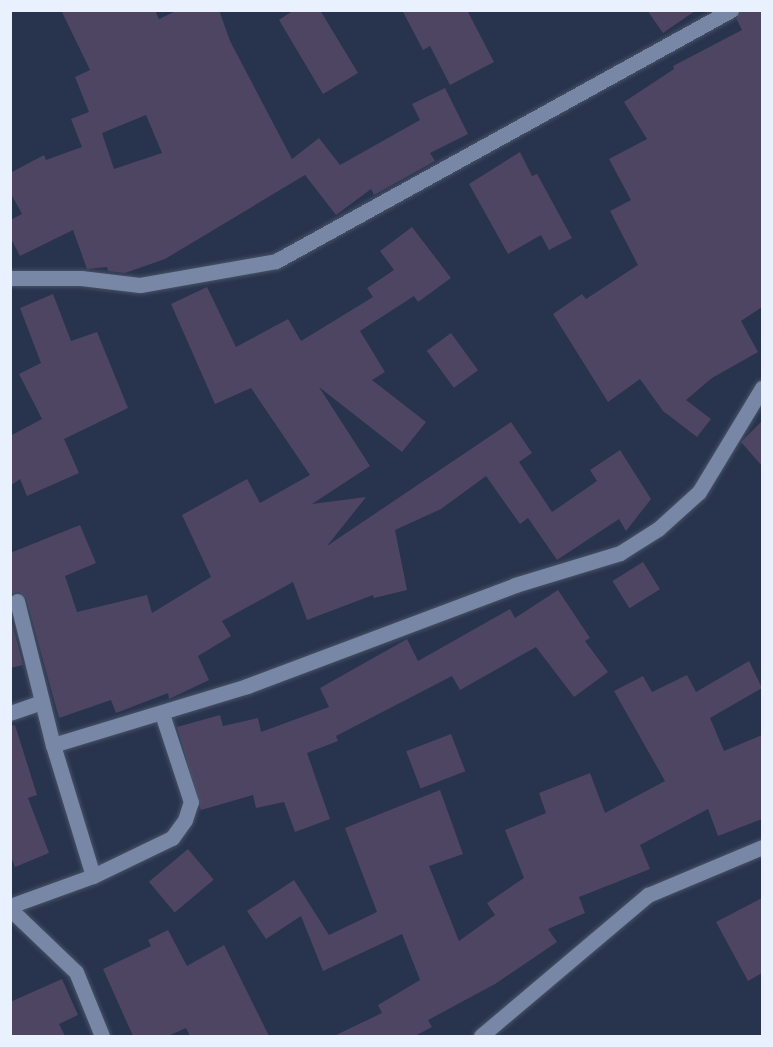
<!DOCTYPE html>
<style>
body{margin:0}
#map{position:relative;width:773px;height:1047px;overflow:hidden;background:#28334d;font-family:Commissioner,sans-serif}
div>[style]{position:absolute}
.building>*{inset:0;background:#4e4562;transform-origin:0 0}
.roads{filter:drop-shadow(0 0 2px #485267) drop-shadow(0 0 2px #485267)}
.minor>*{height:15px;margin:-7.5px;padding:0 7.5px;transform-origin:7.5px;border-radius:7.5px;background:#7987a6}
span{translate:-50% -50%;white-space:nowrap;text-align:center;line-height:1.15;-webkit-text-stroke:5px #161b27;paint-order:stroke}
.frame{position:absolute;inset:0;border:12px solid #e9f0fe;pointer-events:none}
</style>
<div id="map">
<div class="building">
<i style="clip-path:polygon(evenodd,61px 10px,155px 10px,159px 19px,178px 10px,219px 10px,230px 41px,292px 159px,319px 138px,340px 165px,420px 120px,412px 104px,445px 88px,468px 134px,430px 153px,435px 161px,374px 195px,371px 189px,336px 215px,305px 175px,165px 259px,125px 273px,108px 271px,107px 267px,87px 269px,73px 230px,20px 256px,10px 237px,10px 220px,22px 214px,10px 192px,10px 173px,44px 155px,46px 160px,82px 147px,71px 119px,89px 112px,75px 77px,90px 70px,61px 10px,146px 115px,162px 153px,114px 169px,102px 133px,146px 115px)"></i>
<i style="clip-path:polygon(294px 10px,320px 10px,358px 73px,323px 94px,279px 20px)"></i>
<i style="clip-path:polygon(402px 10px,467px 10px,494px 62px,450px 85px,430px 46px,423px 50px)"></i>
<i style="clip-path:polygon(647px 10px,695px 11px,663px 33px)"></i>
<i style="clip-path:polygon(741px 11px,762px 11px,762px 307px,741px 321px,758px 352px,712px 378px,686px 400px,711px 419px,697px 437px,663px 411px,640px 379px,608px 402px,553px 314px,582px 294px,586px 299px,638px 265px,610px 211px,631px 200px,609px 159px,647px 139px,624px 102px,674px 69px,673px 66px,742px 30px,736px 18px)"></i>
<i style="clip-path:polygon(520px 152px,532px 176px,537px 174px,572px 238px,549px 250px,541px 235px,508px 254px,469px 184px)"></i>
<i style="clip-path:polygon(412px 227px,451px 278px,418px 302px,414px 296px,360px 331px,385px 372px,372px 380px,426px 422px,402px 452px,319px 387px,370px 466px,312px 504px,366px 497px,327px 546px,511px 422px,532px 453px,519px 462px,552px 512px,597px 481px,590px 470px,620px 450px,651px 499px,626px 531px,619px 519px,557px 560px,528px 518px,520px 524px,486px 476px,441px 509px,395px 530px,407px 590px,374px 598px,373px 595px,307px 620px,293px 582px,222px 621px,231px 636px,198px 656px,209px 680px,169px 699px,168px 693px,116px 713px,111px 700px,59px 718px,26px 598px,19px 592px,10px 594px,10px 553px,80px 525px,96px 563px,65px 576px,77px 612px,147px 595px,152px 613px,211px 577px,182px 515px,247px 479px,260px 503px,310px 475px,251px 388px,215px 404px,171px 304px,207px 287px,236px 347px,288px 319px,301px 341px,373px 297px,367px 288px,394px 270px,380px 251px)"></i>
<i style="clip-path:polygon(53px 294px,71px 341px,97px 332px,128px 408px,64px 439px,79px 473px,27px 496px,20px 479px,10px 486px,10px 436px,42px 419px,19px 374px,41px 363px,20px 308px)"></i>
<i style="left:451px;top:333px;width:46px;height:30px;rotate:54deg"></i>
<i style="clip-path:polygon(762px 421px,762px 466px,741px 442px)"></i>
<i style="left:643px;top:562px;width:32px;height:36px;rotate:58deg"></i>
<i style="clip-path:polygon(558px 590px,590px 638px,585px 641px,608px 672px,574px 697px,536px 647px,460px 690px,452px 676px,336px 736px,338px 741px,307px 753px,330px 819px,295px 832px,284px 802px,256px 808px,253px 795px,201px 810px,177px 727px,220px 715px,223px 726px,258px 718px,261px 732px,329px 707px,320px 688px,407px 639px,418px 661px,510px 609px,515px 618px)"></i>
<i style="clip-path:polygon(10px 615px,23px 665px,10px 668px)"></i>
<i style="clip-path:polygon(749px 661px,762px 688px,710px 718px,724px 751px,762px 735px,762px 819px,718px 836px,708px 809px,640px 845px,650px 869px,579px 897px,585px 913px,548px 929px,557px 942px,495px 984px,428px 1020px,432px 1027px,415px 1036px,334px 1036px,382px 1013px,378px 1005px,420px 980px,402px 934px,323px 971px,301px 916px,266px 939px,247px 911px,294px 880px,329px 935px,377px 912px,345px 828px,440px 790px,463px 854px,429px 866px,459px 941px,495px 915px,487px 903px,524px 878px,505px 830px,546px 813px,539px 793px,590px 773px,605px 813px,665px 781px,614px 691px,643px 676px,652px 692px,687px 675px,696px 692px)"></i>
<i style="clip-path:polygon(15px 725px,37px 795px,28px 798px,49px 853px,15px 867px,10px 854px,10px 726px)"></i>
<i style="left:451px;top:734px;width:40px;height:48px;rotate:69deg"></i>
<i style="left:188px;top:849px;width:40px;height:51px;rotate:50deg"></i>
<i style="clip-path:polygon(762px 898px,762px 973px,748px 981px,716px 922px)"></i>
<i style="clip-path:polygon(168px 930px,187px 966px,224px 945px,269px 1036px,190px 1036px,186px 1028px,168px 1036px,133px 1036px,103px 969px,151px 946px,148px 940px)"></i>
<i style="clip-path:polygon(62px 979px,78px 1015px,59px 1024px,65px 1036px,10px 1036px,10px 1002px)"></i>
</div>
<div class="roads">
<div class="minor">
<i style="left:10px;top:278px;width:71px"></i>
<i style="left:81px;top:278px;width:59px;rotate:6.8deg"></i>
<i style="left:140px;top:285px;width:138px;rotate:-10deg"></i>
<i style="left:276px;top:261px;width:520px;rotate:-28.88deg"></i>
<i style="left:17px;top:601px;width:148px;rotate:76deg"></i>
<i style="left:53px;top:745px;width:137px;rotate:73deg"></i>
<i style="left:10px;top:713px;width:34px;rotate:-19deg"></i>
<i style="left:53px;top:745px;width:203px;rotate:-16.9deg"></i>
<i style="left:247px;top:686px;width:286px;rotate:-20.6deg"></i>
<i style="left:515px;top:585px;width:110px;rotate:-16.9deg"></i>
<i style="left:620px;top:553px;width:45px;rotate:-32.3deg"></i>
<i style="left:658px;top:529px;width:55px;rotate:-42.1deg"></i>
<i style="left:699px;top:492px;width:122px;rotate:-58.8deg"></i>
<i style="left:10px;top:906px;width:88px;rotate:-19.9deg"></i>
<i style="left:93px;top:876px;width:88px;rotate:-25.7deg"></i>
<i style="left:172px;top:838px;width:22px;rotate:-54deg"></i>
<i style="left:185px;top:820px;width:19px;rotate:-72deg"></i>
<i style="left:191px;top:802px;width:93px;rotate:-108.2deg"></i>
<i style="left:10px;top:909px;width:91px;rotate:43.7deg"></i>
<i style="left:76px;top:972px;width:69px;rotate:67.9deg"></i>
<i style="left:481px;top:1036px;width:219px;rotate:-40.2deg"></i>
<i style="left:648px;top:895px;width:124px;rotate:-22.8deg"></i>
</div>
</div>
<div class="frame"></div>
</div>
